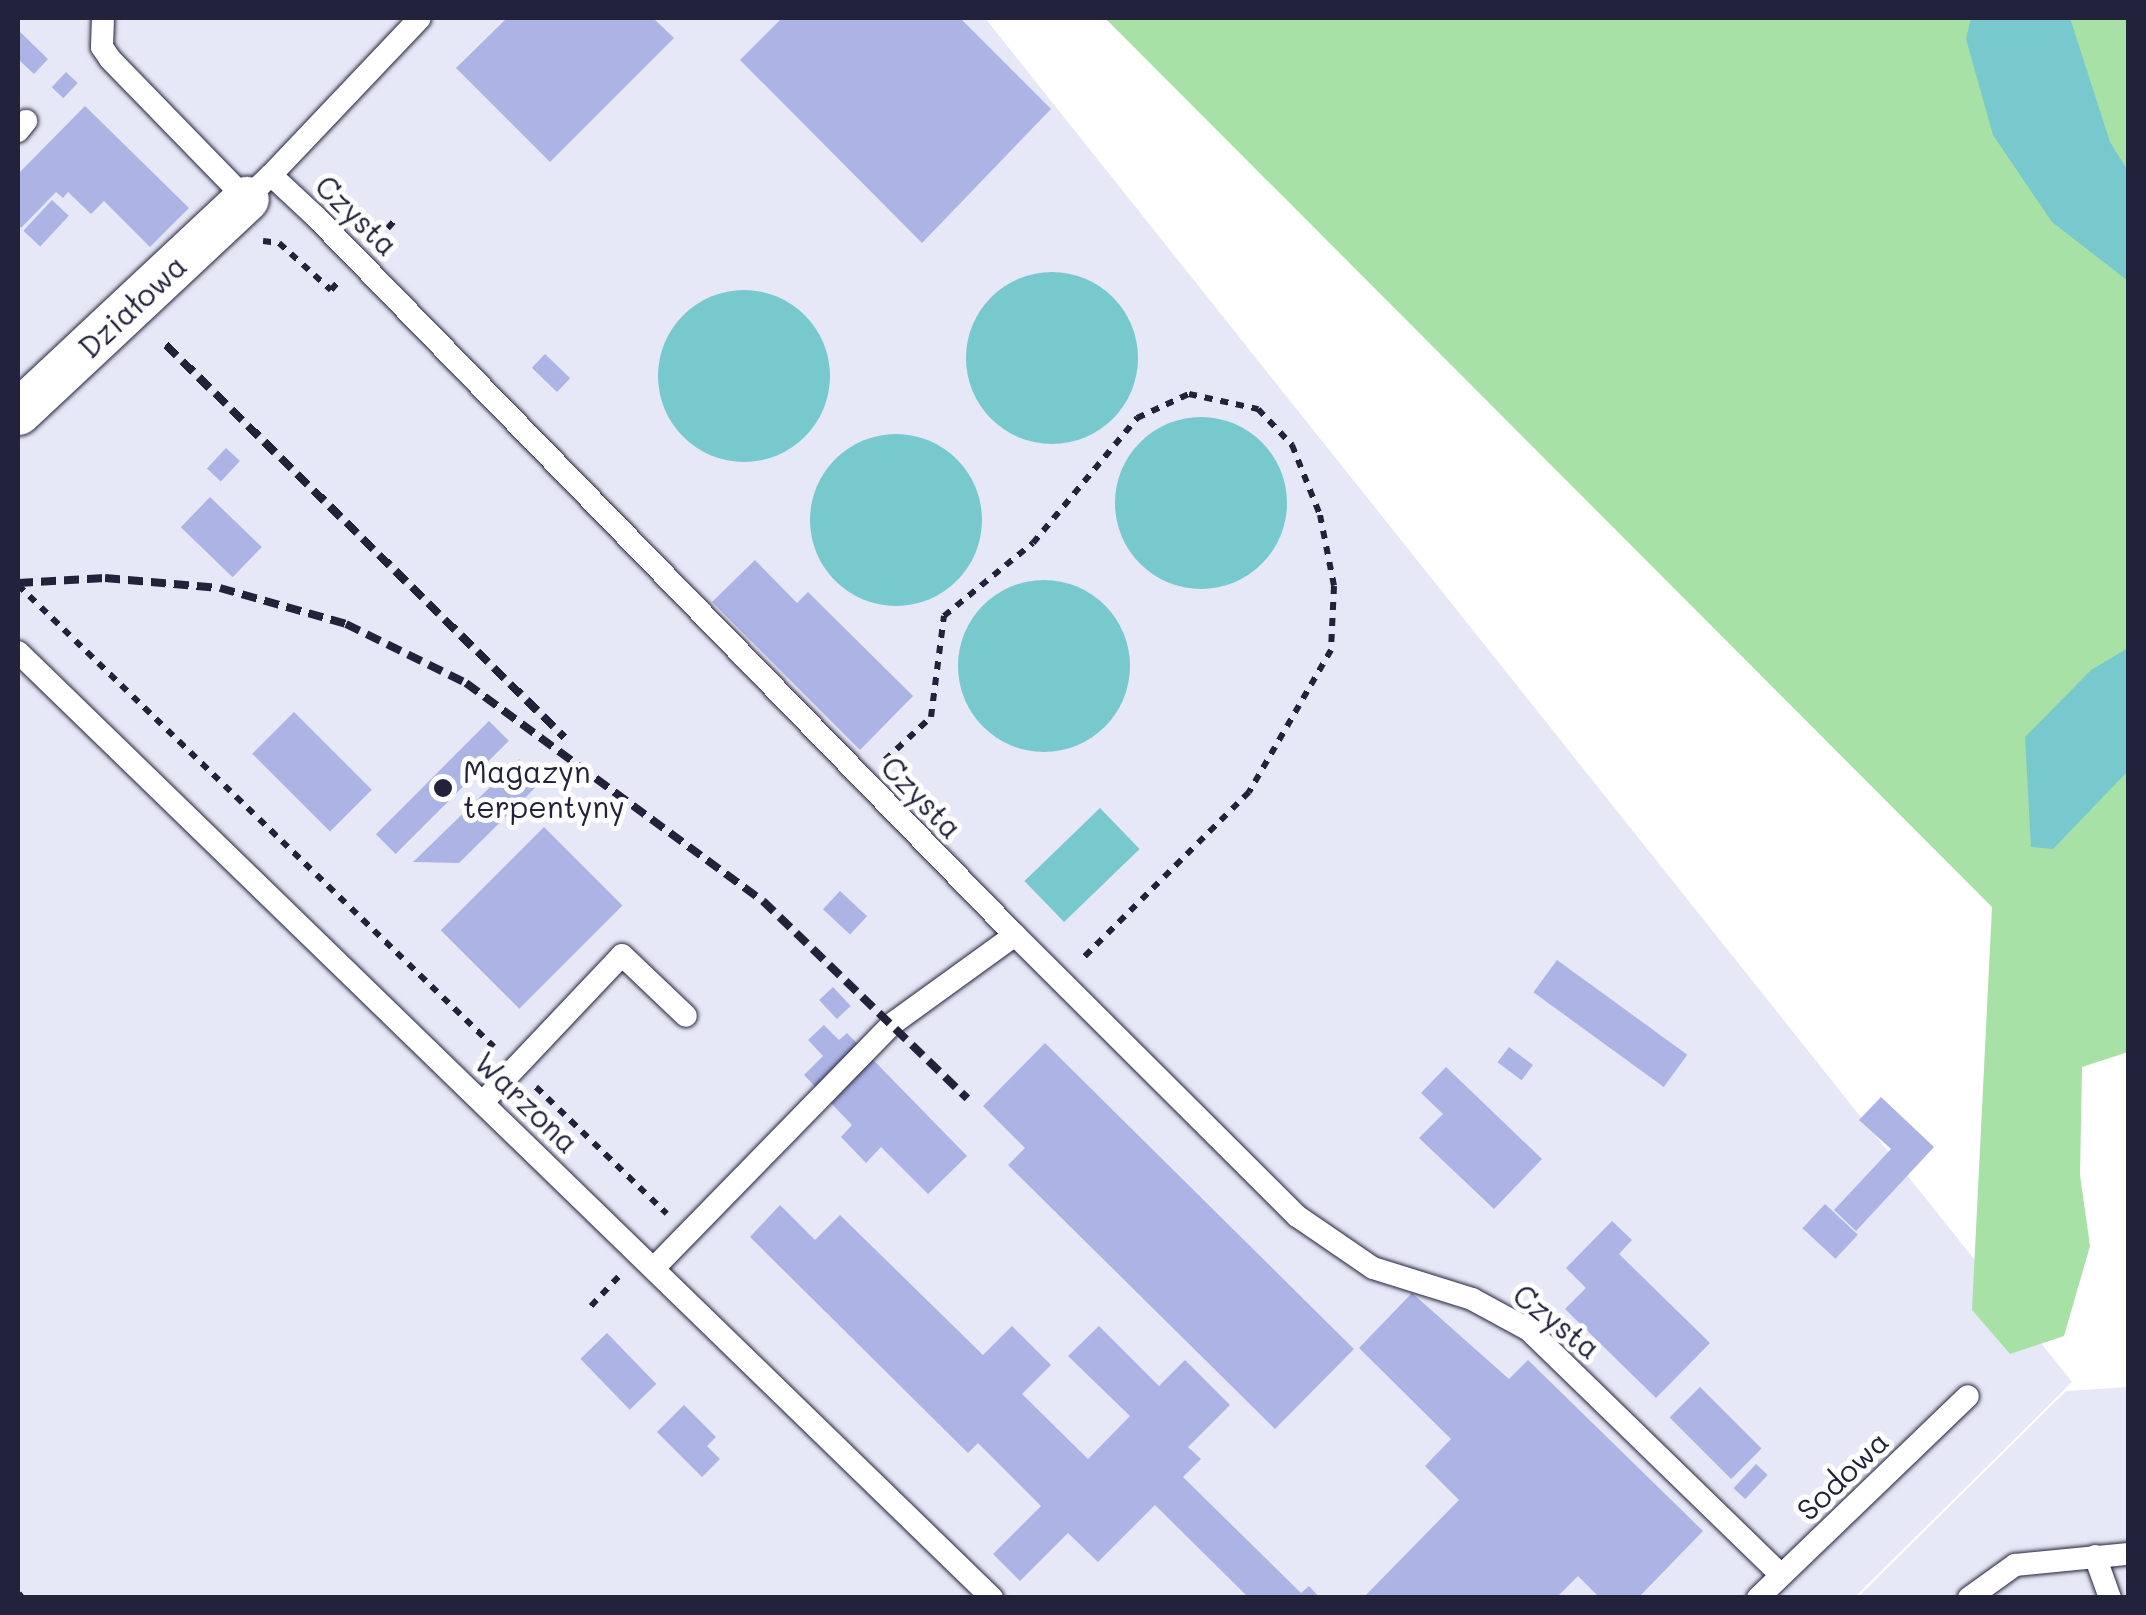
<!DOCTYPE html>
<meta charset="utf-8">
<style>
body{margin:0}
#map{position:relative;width:2146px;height:1615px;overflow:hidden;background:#fff;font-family:Mali,sans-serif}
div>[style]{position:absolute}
.built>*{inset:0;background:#e6e8f7}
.green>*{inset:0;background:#a7e1a6}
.water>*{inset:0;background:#78c9ce;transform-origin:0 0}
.round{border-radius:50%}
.building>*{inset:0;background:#acb4e5;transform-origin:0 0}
.path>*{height:6px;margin-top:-3px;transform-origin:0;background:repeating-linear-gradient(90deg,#22223b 0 8px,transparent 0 16px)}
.roads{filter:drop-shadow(0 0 2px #22223b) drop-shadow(0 0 2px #22223b)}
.lane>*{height:22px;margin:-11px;padding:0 11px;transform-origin:11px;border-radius:11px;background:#fff}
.street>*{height:45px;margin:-22.5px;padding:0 22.5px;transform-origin:22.5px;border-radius:22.5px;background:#fff}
.rail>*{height:8px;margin-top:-4px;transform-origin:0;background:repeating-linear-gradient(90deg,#22223b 0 15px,transparent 0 23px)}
.dots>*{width:28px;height:28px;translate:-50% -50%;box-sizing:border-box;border:5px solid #fff;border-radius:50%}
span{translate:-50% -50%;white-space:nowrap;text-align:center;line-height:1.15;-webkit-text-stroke:10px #fff;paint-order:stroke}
.street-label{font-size:30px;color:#22223b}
.poi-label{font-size:30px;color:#22223b}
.left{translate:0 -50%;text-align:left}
.frame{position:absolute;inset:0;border:20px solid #22223b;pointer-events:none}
</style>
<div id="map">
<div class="built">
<i style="clip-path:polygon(18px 18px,985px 18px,2072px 1382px,1855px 1597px,18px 1597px)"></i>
<i style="clip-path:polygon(2128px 1387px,2128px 1597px,1857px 1598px,2066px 1391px)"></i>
</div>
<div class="green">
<i style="clip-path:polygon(1105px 18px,2128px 18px,2128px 1052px,2082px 1067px,2080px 1175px,2090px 1246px,2064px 1336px,2010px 1354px,1972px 1310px,1992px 907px)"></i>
</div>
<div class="water">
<i style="clip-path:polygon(1971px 18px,2070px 18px,2110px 142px,2128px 171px,2128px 281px,2052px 222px,1993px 135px,1966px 39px)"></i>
<i class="round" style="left:966px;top:272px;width:172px;height:172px"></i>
<i class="round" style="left:658px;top:290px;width:172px;height:172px"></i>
<i class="round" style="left:1115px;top:417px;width:172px;height:172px"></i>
<i class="round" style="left:810px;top:434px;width:172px;height:172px"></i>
<i class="round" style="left:958px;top:580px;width:172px;height:172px"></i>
<i style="clip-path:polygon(2128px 648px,2128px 771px,2053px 849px,2031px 847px,2025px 737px,2091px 670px)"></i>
<i style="left:1100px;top:808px;width:57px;height:105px;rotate:46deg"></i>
</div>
<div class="building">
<i style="clip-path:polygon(507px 18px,653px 18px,674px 38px,550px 162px,456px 68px)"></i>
<i style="clip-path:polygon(782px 18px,960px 18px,1051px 109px,922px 243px,740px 60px)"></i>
<i style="clip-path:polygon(18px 30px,48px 59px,34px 74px,18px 59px)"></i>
<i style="left:66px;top:72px;width:16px;height:21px;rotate:43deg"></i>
<i style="clip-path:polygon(85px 106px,189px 208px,150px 247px,104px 201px,91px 214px,68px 192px,63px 198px,56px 192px,21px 228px,18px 224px,18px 174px)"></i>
<i style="left:52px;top:200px;width:23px;height:42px;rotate:43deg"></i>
<i style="left:545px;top:354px;width:35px;height:19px;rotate:44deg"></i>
<i style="left:226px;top:448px;width:19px;height:28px;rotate:43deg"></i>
<i style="left:210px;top:497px;width:72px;height:42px;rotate:44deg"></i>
<i style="clip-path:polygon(755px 560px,797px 603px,808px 592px,913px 696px,860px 750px,712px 602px)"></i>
<i style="left:294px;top:712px;width:110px;height:59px;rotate:45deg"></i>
<i style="left:489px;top:721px;width:28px;height:160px;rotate:45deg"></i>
<i style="clip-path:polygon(519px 759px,541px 782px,459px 863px,413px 862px)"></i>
<i style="left:544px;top:827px;width:111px;height:146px;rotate:45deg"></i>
<i style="left:840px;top:891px;width:37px;height:25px;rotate:43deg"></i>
<i style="left:1557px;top:960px;width:161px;height:40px;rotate:36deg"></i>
<i style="left:833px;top:987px;width:26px;height:19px;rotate:47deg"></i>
<i style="clip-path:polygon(824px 1025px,839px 1040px,847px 1033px,967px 1156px,928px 1194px,881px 1147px,866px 1163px,841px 1137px,852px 1125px,804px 1075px,823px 1056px,808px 1040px)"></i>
<i style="clip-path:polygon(1045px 1043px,1354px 1349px,1275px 1429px,1008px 1165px,1025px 1148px,983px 1106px)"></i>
<i style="left:1509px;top:1047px;width:30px;height:19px;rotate:37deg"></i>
<i style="clip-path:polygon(1446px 1067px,1542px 1159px,1494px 1209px,1419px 1138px,1443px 1114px,1421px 1093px)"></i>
<i style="clip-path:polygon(1881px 1097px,1934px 1147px,1856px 1231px,1834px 1210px,1891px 1149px,1859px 1120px)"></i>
<i style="left:1825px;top:1204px;width:45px;height:33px;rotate:43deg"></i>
<i style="clip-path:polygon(780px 1205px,815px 1240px,840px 1215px,983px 1355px,1012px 1326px,1051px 1365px,1022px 1394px,1088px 1459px,1130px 1416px,1068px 1356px,1099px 1326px,1159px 1386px,1185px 1360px,1230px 1405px,1188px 1447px,1201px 1459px,1183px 1477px,1301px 1593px,1309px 1586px,1320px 1598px,1249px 1598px,1155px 1505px,1098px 1562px,1068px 1533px,1020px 1581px,993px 1554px,1041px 1506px,978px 1443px,968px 1453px,750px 1237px)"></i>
<i style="clip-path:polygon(1612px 1221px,1632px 1240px,1619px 1254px,1710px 1343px,1656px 1398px,1565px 1309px,1586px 1288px,1566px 1268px)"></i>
<i style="clip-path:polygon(1412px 1293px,1509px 1379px,1528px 1360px,1703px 1531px,1638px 1598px,1600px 1598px,1578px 1576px,1556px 1598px,1363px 1598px,1459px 1500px,1425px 1466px,1451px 1439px,1359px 1348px)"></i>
<i style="left:607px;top:1333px;width:71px;height:37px;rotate:46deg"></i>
<i style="left:1700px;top:1387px;width:87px;height:43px;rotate:45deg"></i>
<i style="clip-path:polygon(684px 1405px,716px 1437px,707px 1446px,720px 1459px,702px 1477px,657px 1432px)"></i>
<i style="left:1756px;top:1464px;width:16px;height:33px;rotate:43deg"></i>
</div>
<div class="path">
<i style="left:377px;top:240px;width:25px;rotate:-48deg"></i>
<i style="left:263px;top:241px;width:16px;rotate:7deg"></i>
<i style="left:279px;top:243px;width:70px;rotate:42.1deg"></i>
<i style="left:331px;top:290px;width:11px;rotate:-49deg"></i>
<i style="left:18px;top:585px;width:663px;rotate:44.14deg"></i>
<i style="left:885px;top:760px;width:63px;rotate:-43.1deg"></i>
<i style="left:931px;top:717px;width:102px;rotate:-82.7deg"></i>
<i style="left:944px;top:616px;width:115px;rotate:-39.4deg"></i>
<i style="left:1033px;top:543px;width:163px;rotate:-50.2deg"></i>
<i style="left:1137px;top:418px;width:57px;rotate:-24.8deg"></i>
<i style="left:1189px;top:394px;width:71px;rotate:12.3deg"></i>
<i style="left:1258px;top:409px;width:50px;rotate:46.6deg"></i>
<i style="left:1292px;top:445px;width:75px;rotate:68.2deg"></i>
<i style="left:1320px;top:515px;width:72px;rotate:78.8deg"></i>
<i style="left:1334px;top:586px;width:64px;rotate:92.7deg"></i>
<i style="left:1331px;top:650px;width:164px;rotate:120deg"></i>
<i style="left:1249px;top:792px;width:236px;rotate:135deg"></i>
<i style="left:536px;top:1087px;width:182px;rotate:44.1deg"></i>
<i style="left:591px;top:1306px;width:42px;rotate:-46.9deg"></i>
</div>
<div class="roads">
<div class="lane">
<i style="left:103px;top:18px;width:29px;rotate:92deg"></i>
<i style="left:102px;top:47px;width:14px;rotate:56deg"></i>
<i style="left:110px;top:59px;width:195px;rotate:45.8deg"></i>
<i style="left:246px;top:199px;width:35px;rotate:-44deg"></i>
<i style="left:271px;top:175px;width:62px;rotate:43deg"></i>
<i style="left:316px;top:217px;width:1002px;rotate:45.77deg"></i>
<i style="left:1015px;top:935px;width:398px;rotate:44.9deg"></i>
<i style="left:1297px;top:1216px;width:92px;rotate:34.4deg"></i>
<i style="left:1373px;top:1268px;width:104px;rotate:17.4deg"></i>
<i style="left:1472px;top:1299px;width:65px;rotate:28.5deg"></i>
<i style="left:1529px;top:1330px;width:351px;rotate:44.2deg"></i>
<i style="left:18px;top:131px;width:13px;rotate:-51deg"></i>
<i style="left:271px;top:175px;width:216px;rotate:-46.5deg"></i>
<i style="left:18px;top:652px;width:1358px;rotate:44.16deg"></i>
<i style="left:483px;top:1102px;width:202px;rotate:-46.6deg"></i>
<i style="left:622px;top:955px;width:88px;rotate:43.6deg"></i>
<i style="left:655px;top:1267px;width:339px;rotate:-45.7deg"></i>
<i style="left:892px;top:1024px;width:152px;rotate:-35.9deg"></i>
<i style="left:2095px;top:1556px;width:45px;rotate:70.3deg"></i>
<i style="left:1758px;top:1598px;width:291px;rotate:-43.9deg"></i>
<i style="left:1969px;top:1598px;width:57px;rotate:-35.7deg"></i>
<i style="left:2015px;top:1565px;width:114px;rotate:-5.6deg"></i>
</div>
<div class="street">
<i style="left:18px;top:412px;width:312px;rotate:-43.1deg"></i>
</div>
</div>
<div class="rail">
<i style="left:166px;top:345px;width:559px;rotate:44.56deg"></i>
<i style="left:18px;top:583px;width:87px;rotate:-3.3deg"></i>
<i style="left:105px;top:578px;width:115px;rotate:5deg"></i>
<i style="left:220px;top:588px;width:131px;rotate:15.9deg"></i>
<i style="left:346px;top:624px;width:134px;rotate:26.2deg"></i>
<i style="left:466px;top:683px;width:368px;rotate:36.3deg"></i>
<i style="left:763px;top:901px;width:284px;rotate:44deg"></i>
<i style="left:18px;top:1594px;width:5px;rotate:53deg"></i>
</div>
<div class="dots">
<i style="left:443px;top:788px;background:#22223b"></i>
</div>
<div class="street-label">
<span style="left:357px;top:215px;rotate:44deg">Czysta</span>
<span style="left:132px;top:306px;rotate:-43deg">Działowa</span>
<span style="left:922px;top:797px;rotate:46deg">Czysta</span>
<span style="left:527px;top:1102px;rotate:44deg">Warzona</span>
<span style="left:1557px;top:1321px;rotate:38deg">Czysta</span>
<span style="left:1842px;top:1475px;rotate:-44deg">Sodowa</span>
</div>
<div class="poi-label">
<span class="left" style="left:463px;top:788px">Magazyn<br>terpentyny</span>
</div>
<div class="frame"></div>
</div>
